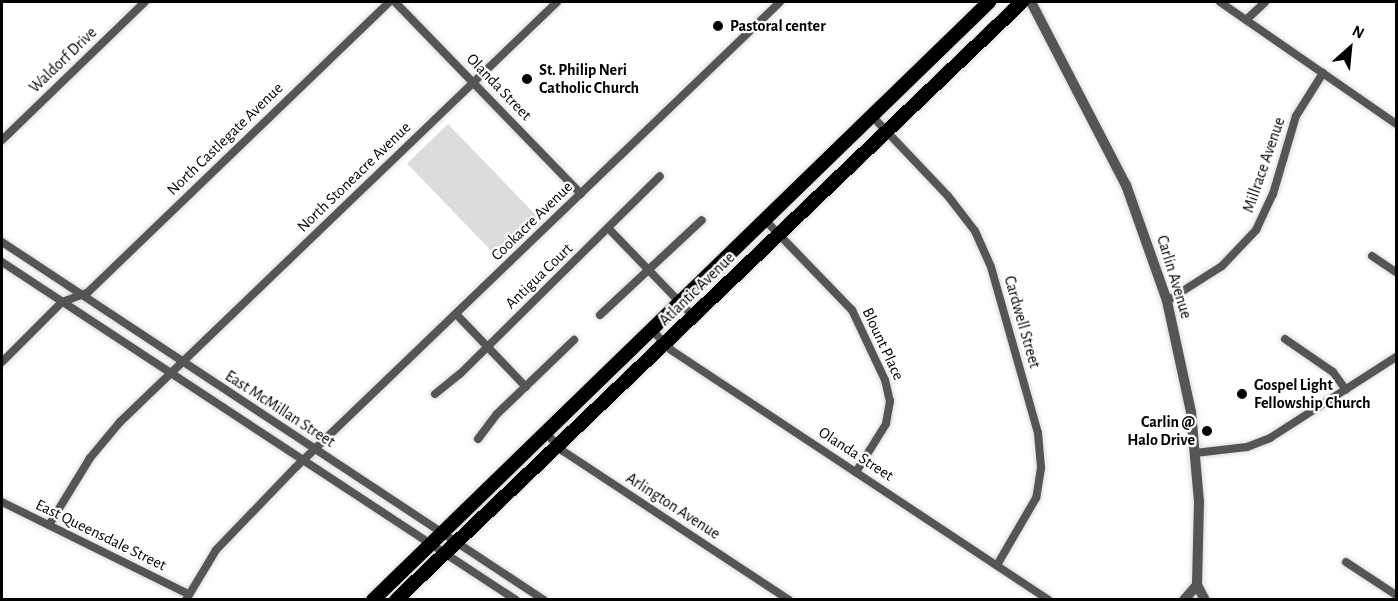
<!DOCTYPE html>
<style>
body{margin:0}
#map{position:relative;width:1398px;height:601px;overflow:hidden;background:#fff;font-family:"Alegreya Sans",sans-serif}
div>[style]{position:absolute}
.green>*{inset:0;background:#dcdcdc;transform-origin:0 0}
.roads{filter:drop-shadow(0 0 2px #dbdbdb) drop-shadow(0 0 2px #dbdbdb)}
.minor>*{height:8px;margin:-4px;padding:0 4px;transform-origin:4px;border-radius:4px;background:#555}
.tertiary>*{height:10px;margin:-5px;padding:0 5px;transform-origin:5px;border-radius:5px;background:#555}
.primary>*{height:14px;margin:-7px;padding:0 7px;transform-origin:7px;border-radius:7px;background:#000}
.dots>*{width:16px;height:16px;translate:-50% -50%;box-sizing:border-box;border:3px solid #fff;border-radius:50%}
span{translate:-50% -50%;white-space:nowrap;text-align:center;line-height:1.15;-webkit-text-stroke:4.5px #fff;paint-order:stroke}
.poi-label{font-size:16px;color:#000;font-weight:700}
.left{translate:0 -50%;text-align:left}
.right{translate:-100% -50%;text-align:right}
.street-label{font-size:16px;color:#000}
.frame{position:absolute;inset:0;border:3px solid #000;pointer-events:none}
.north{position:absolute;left:1320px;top:18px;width:60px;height:60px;-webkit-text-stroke:4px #fff;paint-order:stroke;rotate:27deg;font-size:16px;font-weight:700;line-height:24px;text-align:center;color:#000}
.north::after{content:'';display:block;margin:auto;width:21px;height:27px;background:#000;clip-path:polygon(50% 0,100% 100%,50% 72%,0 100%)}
</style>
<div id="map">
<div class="green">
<i style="left:448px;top:124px;width:130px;height:57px;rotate:46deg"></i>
</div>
<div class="roads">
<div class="minor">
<i style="left:395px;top:2px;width:267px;rotate:45.9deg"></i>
<i style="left:1220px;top:2px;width:214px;rotate:34.7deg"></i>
<i style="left:1246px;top:20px;width:26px;rotate:-43deg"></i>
<i style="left:872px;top:116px;width:110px;rotate:46.5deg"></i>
<i style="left:948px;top:196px;width:44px;rotate:52.4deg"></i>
<i style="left:975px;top:231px;width:39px;rotate:66deg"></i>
<i style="left:991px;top:267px;width:173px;rotate:74.2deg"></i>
<i style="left:1038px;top:433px;width:35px;rotate:85deg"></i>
<i style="left:1041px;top:468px;width:30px;rotate:99deg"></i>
<i style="left:1036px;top:498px;width:78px;rotate:120.2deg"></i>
<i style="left:2px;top:140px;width:199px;rotate:-44deg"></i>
<i style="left:764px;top:219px;width:127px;rotate:46deg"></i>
<i style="left:852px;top:310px;width:77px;rotate:64.8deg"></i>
<i style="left:885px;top:380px;width:22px;rotate:77deg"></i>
<i style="left:890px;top:401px;width:23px;rotate:100deg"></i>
<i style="left:886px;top:424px;width:57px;rotate:122deg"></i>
<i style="left:609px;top:229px;width:121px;rotate:46deg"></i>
<i style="left:2px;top:242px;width:650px;rotate:33.45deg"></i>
<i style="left:1372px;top:256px;width:29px;rotate:34deg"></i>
<i style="left:2px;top:262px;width:615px;rotate:33.33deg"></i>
<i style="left:1167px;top:301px;width:65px;rotate:-32.5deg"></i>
<i style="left:1222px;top:266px;width:50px;rotate:-46.6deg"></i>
<i style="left:1256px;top:230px;width:40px;rotate:-65deg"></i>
<i style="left:1273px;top:194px;width:81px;rotate:-73.6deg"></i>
<i style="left:1296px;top:116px;width:51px;rotate:-57.9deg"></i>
<i style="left:456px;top:314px;width:101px;rotate:46.2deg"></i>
<i style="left:600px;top:315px;width:139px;rotate:-43deg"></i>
<i style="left:651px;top:329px;width:29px;rotate:46deg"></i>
<i style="left:671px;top:350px;width:453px;rotate:33.5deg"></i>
<i style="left:1285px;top:339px;width:58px;rotate:34.5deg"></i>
<i style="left:1333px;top:372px;width:22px;rotate:54deg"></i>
<i style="left:2px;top:362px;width:85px;rotate:-45deg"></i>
<i style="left:62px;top:302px;width:27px;rotate:-20deg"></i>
<i style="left:87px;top:293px;width:419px;rotate:-43.9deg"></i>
<i style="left:435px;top:394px;width:32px;rotate:-39deg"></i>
<i style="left:460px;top:374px;width:281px;rotate:-44.7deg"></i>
<i style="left:545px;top:432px;width:26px;rotate:47deg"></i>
<i style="left:563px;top:451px;width:271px;rotate:33.4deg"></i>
<i style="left:478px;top:439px;width:31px;rotate:-53deg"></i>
<i style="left:497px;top:414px;width:107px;rotate:-43.9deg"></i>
<i style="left:1195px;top:453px;width:52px;rotate:-6.6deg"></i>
<i style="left:1247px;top:447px;width:25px;rotate:-21deg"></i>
<i style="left:1270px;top:438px;width:150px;rotate:-32.7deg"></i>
<i style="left:2px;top:502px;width:208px;rotate:26.3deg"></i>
<i style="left:49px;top:525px;width:79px;rotate:-58.5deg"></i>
<i style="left:90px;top:458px;width:47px;rotate:-50.2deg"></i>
<i style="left:120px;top:422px;width:606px;rotate:-43.86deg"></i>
<i style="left:1346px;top:562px;width:60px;rotate:33.4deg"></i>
<i style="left:186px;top:600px;width:58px;rotate:-59deg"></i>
<i style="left:216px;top:550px;width:115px;rotate:-46.1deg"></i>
<i style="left:296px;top:467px;width:671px;rotate:-43.85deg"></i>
</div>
<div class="tertiary">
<i style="left:1031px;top:2px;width:206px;rotate:62.6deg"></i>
<i style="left:1126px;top:185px;width:123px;rotate:70.5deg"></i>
<i style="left:1167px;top:301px;width:114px;rotate:77.8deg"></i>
<i style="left:1191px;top:412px;width:90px;rotate:84.9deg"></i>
<i style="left:1199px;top:502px;width:83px;rotate:91.4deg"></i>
<i style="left:1197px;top:585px;width:17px;rotate:62deg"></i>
<i style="left:1184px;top:600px;width:20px;rotate:-49deg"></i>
</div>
<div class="primary">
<i style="left:373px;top:600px;width:859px;rotate:-44.15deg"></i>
<i style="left:396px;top:600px;width:866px;rotate:-43.69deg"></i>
</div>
</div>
<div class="dots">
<i style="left:718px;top:26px;background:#000"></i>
<i style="left:527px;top:79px;background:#000"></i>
<i style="left:1242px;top:394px;background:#000"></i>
<i style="left:1207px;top:431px;background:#000"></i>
</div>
<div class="poi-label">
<span class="left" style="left:730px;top:26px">Pastoral center</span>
<span class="left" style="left:539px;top:79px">St. Philip Neri<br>Catholic Church</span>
<span class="left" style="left:1254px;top:394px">Gospel Light<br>Fellowship Church</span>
<span class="right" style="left:1195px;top:431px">Carlin @<br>Halo Drive</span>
</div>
<div class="street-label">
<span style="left:63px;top:60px;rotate:-44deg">Waldorf Drive</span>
<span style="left:499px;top:87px;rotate:46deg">Olanda Street</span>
<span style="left:225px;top:139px;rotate:-44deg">North Castlegate Avenue</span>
<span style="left:1264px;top:165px;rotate:-71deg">Millrace Avenue</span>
<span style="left:354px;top:177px;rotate:-44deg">North Stoneacre Avenue</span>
<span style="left:532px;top:221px;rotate:-44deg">Cookacre Avenue</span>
<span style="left:539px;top:276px;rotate:-44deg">Antigua Court</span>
<span style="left:1174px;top:277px;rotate:73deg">Carlin Avenue</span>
<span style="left:697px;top:289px;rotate:-44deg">Atlantic Avenue</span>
<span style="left:1022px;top:322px;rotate:74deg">Cardwell Street</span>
<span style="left:883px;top:344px;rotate:65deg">Blount Place</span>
<span style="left:280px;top:409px;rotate:33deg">East McMillan Street</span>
<span style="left:856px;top:454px;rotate:33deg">Olanda Street</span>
<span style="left:673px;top:506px;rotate:33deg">Arlington Avenue</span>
<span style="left:101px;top:535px;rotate:26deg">East Queensdale Street</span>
</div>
<div class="frame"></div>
<div class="north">N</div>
</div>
